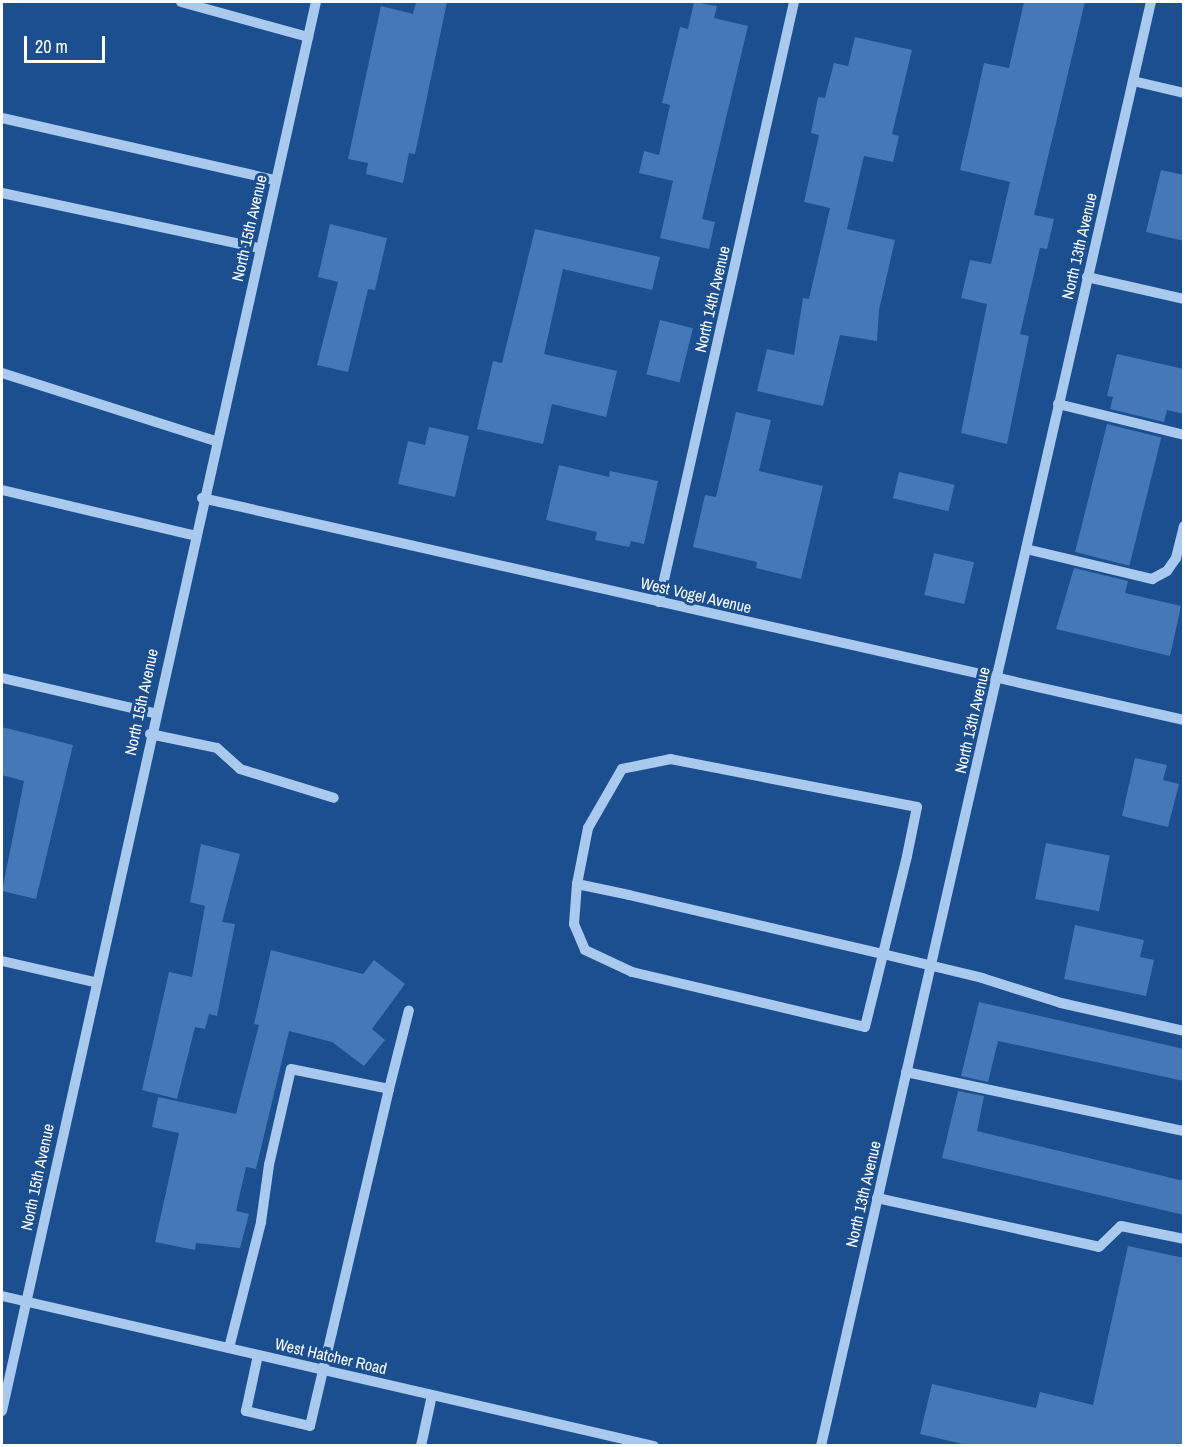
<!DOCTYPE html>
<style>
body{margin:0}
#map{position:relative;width:1185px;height:1447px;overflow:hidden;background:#1b4f8f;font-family:"Archivo Narrow",sans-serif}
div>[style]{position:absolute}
.building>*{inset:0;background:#4478b7;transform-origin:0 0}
.minor>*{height:10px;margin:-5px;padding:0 5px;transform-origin:5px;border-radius:5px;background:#a9c9ee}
span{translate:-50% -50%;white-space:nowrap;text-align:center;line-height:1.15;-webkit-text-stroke:6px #1b4f8f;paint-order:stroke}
.street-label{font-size:16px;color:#fff}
.frame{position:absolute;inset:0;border:3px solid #fff;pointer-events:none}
.scale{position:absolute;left:24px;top:36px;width:81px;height:27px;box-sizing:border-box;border:3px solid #fff;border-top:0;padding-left:8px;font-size:18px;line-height:21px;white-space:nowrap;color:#fff;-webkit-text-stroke:4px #1b4f8f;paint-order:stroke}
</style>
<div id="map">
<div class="building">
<i style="clip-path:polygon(416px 2px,447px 2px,415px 154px,409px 153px,403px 183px,366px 174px,368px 163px,348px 159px,381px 6px,413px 14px)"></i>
<i style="clip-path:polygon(694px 2px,717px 6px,714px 18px,748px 26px,702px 219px,715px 222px,709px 249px,660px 238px,673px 181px,639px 173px,644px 151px,659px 155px,670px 105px,662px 103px,680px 27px,688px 29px)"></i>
<i style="clip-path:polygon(1024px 2px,1085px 2px,1034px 215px,1054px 219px,1047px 249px,1040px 248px,1020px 334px,1029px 336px,1007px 444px,961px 433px,987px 304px,961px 298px,970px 260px,991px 264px,1010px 182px,960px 170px,984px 63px,1009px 68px)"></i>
<i style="clip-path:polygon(855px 37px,912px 50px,892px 134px,899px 136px,893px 162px,864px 156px,847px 229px,895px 240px,879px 310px,877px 341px,840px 335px,823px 406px,757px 391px,767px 349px,794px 355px,803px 298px,809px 299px,830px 208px,804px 202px,819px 135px,811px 133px,818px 97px,825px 98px,834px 63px,848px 66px)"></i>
<i style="clip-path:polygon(1161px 170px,1184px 175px,1184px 241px,1146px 232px)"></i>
<i style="clip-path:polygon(330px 224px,387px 238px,375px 290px,368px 289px,348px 372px,317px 365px,338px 282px,318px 277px)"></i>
<i style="clip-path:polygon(535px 229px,660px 257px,652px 290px,563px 269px,544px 354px,617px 371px,606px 417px,552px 404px,543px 444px,477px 429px,493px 361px,502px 363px)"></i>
<i style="left:660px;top:320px;width:34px;height:56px;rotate:14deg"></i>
<i style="clip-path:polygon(1117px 354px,1184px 369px,1184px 414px,1167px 410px,1164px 422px,1110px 409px,1113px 397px,1107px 396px)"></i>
<i style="clip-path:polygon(736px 412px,771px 420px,759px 471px,823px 486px,801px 579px,756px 568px,757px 562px,693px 547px,705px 495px,716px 497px)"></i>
<i style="left:1107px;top:424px;width:56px;height:132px;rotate:14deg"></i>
<i style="clip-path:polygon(429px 427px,469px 436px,455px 497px,398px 484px,408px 441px,425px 445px)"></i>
<i style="clip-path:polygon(559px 465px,609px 477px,610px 471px,658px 481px,644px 544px,631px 541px,629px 547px,595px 540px,597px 532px,546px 520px)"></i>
<i style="left:899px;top:472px;width:57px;height:27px;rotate:13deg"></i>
<i style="left:934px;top:553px;width:41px;height:43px;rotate:13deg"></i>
<i style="clip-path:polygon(1074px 568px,1128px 581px,1125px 593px,1181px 606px,1170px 656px,1056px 629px)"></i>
<i style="clip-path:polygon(2px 727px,73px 745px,36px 899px,2px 891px,24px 781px,2px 775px)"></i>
<i style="clip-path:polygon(1135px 758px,1167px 765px,1163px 780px,1179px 784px,1168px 827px,1122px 816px)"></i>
<i style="left:1046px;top:843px;width:65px;height:57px;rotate:11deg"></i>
<i style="clip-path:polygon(201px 844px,240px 854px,222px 922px,235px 924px,217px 1016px,209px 1014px,205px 1029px,195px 1027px,177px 1099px,142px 1090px,169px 972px,192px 977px,205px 906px,190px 902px)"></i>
<i style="clip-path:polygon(1075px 925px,1144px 940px,1140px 957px,1154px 960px,1146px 996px,1064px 979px)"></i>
<i style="clip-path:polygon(271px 950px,363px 974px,374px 960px,405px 984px,372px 1029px,385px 1040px,364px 1066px,332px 1042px,289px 1031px,256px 1169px,246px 1167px,236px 1211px,249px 1214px,240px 1248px,196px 1243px,195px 1250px,155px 1242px,179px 1133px,152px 1127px,158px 1097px,236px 1114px,259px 1025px,254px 1024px)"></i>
<i style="clip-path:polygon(979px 1002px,1184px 1049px,1184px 1081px,998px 1041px,988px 1082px,961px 1076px)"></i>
<i style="clip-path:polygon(958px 1091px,984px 1096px,977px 1131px,1184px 1181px,1184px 1215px,942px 1158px)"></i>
<i style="clip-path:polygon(1128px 1246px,1184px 1258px,1184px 1446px,971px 1446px,920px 1434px,932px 1384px,1036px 1408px,1040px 1392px,1093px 1405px)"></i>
</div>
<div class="minor">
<i style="left:181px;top:2px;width:132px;rotate:15.4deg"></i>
<i style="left:1133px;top:81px;width:52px;rotate:13.2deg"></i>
<i style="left:2px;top:118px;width:280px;rotate:12.8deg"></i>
<i style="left:2px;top:193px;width:263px;rotate:12.1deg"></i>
<i style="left:1087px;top:277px;width:99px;rotate:12.8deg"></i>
<i style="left:2px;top:373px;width:224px;rotate:17.7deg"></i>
<i style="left:1058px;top:404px;width:130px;rotate:13.8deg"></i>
<i style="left:2px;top:490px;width:196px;rotate:13.3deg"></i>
<i style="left:202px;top:498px;width:1007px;rotate:12.74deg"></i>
<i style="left:1026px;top:549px;width:130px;rotate:13.4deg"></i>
<i style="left:1152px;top:579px;width:17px;rotate:-28deg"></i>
<i style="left:1167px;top:571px;width:16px;rotate:-55deg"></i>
<i style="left:1176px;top:558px;width:33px;rotate:-76deg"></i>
<i style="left:659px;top:602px;width:615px;rotate:-77.32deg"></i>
<i style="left:2px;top:678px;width:156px;rotate:13deg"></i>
<i style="left:150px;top:734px;width:68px;rotate:11.8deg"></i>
<i style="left:217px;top:748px;width:31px;rotate:42deg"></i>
<i style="left:240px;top:769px;width:98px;rotate:17.1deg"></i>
<i style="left:577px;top:884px;width:40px;rotate:94.3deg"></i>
<i style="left:574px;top:924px;width:28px;rotate:67deg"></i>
<i style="left:585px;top:950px;width:52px;rotate:25.1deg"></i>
<i style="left:632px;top:972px;width:239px;rotate:13.3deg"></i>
<i style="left:865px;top:1027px;width:75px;rotate:-76.1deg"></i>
<i style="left:883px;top:954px;width:101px;rotate:-76.2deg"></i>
<i style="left:907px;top:856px;width:50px;rotate:-78.5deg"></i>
<i style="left:917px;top:807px;width:251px;rotate:-169deg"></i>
<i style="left:671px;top:759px;width:50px;rotate:168.5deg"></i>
<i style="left:622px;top:769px;width:68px;rotate:120deg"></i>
<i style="left:588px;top:828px;width:57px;rotate:101.1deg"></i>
<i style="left:577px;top:884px;width:53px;rotate:11.9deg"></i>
<i style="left:629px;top:895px;width:261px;rotate:13.1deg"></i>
<i style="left:883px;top:954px;width:102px;rotate:13.6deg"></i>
<i style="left:982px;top:978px;width:83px;rotate:17.6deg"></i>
<i style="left:1061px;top:1003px;width:126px;rotate:12.8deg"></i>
<i style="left:2px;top:961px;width:94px;rotate:12.9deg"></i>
<i style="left:906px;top:1072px;width:284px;rotate:12deg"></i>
<i style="left:389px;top:1089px;width:81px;rotate:-75.8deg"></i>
<i style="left:877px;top:1198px;width:227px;rotate:12.4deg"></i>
<i style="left:1099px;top:1247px;width:30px;rotate:-44deg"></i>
<i style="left:1121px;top:1226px;width:64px;rotate:11.7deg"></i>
<i style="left:2px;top:1296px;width:669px;rotate:12.96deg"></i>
<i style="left:229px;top:1348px;width:130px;rotate:-75.7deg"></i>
<i style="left:261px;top:1222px;width:58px;rotate:-82deg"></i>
<i style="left:269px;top:1165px;width:98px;rotate:-77.1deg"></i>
<i style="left:291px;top:1069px;width:100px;rotate:11.5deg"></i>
<i style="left:389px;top:1089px;width:346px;rotate:103.2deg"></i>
<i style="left:310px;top:1426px;width:66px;rotate:-166.8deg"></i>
<i style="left:246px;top:1411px;width:57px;rotate:-77.9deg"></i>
<i style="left:2px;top:1411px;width:1444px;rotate:-77.44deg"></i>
<i style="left:421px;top:1446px;width:52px;rotate:-77.8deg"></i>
<i style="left:821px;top:1446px;width:1481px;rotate:-77.13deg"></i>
</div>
<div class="street-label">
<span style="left:249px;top:228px;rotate:-77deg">North 15th Avenue</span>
<span style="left:1079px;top:246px;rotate:-77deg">North 13th Avenue</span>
<span style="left:712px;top:299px;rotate:-77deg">North 14th Avenue</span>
<span style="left:696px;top:595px;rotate:13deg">West Vogel Avenue</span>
<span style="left:141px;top:702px;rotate:-78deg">North 15th Avenue</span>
<span style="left:972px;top:720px;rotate:-77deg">North 13th Avenue</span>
<span style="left:37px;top:1177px;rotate:-78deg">North 15th Avenue</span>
<span style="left:863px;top:1194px;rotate:-77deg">North 13th Avenue</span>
<span style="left:331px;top:1356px;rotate:13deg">West Hatcher Road</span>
</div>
<div class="frame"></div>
<div class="scale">20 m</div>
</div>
